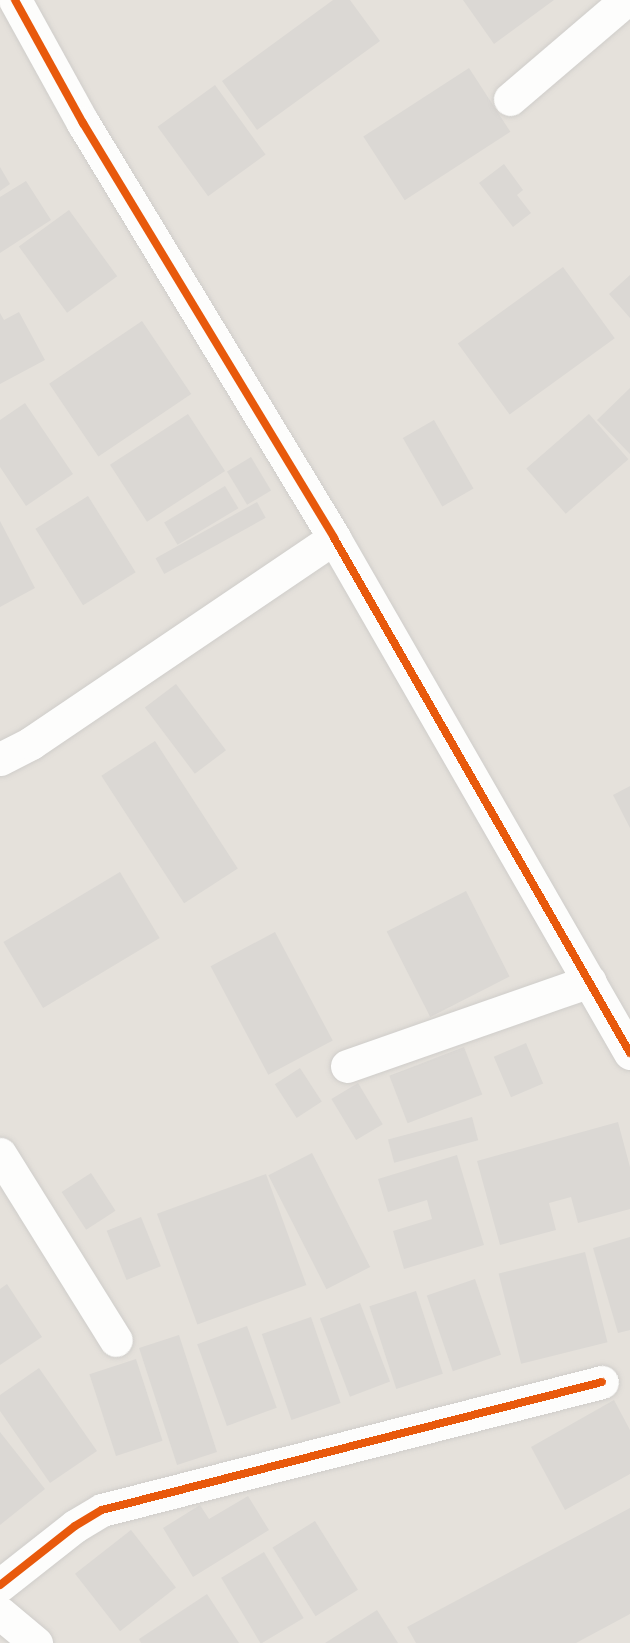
<!DOCTYPE html>
<style>
body{margin:0}
#map{position:relative;width:630px;height:1643px;overflow:hidden;background:#f1efec;font-family:"Fira Sans",sans-serif}
div>[style]{position:absolute}
.residential>*{inset:0;background:#e5e1db;transform-origin:0 0}
.building>*{inset:0;background:#dbd8d4;transform-origin:0 0}
.roads{filter:drop-shadow(0 0 2px #cfcdca) drop-shadow(0 0 2px #cfcdca)}
.minor>*{height:33px;margin:-16.5px;padding:0 16.5px;transform-origin:16.5px;border-radius:16.5px;background:#fdfdfc}
.cycleway>*{height:8px;margin:-4px;padding:0 4px;transform-origin:4px;border-radius:4px;background:#e8590c}
span{translate:-50% -50%;white-space:nowrap;text-align:center;line-height:1.15;-webkit-text-stroke:5px #fff;paint-order:stroke}
</style>
<div id="map">
<div class="residential">
<i style="left:0;top:0;width:630px;height:1643px"></i>
</div>
<div class="building">
<i style="clip-path:polygon(333px 0,350px 0,380px 41px,257px 130px,222px 81px)"></i>
<i style="clip-path:polygon(463px 0,554px 0,494px 44px)"></i>
<i style="left:469px;top:68px;width:76px;height:126px;rotate:57deg"></i>
<i style="left:215px;top:85px;width:86px;height:71px;rotate:54deg"></i>
<i style="clip-path:polygon(504px 164px,523px 190px,517px 195px,531px 213px,513px 227px,479px 183px)"></i>
<i style="clip-path:polygon(0 167px,10px 184px,0 191px)"></i>
<i style="clip-path:polygon(26px 181px,51px 220px,0 253px,0 197px)"></i>
<i style="left:69px;top:210px;width:82px;height:62px;rotate:54deg"></i>
<i style="left:563px;top:267px;width:88px;height:130px;rotate:54deg"></i>
<i style="clip-path:polygon(630px 275px,630px 318px,609px 294px)"></i>
<i style="clip-path:polygon(19px 312px,45px 360px,0 384px,0 313px,4px 320px)"></i>
<i style="left:142px;top:321px;width:88px;height:112px;rotate:56deg"></i>
<i style="clip-path:polygon(630px 388px,630px 454px,597px 420px)"></i>
<i style="clip-path:polygon(25px 403px,73px 474px,26px 506px,0 467px,0 420px)"></i>
<i style="left:188px;top:414px;width:68px;height:93px;rotate:57deg"></i>
<i style="left:589px;top:414px;width:60px;height:83px;rotate:49deg"></i>
<i style="left:434px;top:420px;width:79px;height:36px;rotate:60deg"></i>
<i style="left:251px;top:457px;width:39px;height:28px;rotate:59deg"></i>
<i style="left:225px;top:486px;width:26px;height:71px;rotate:59deg"></i>
<i style="left:88px;top:496px;width:90px;height:62px;rotate:58deg"></i>
<i style="left:257px;top:502px;width:18px;height:116px;rotate:61deg"></i>
<i style="clip-path:polygon(0 521px,35px 588px,0 607px)"></i>
<i style="left:176px;top:684px;width:83px;height:39px;rotate:53deg"></i>
<i style="left:155px;top:741px;width:152px;height:64px;rotate:57deg"></i>
<i style="clip-path:polygon(630px 786px,630px 828px,613px 795px)"></i>
<i style="left:120px;top:872px;width:77px;height:136px;rotate:59deg"></i>
<i style="left:466px;top:891px;width:96px;height:89px;rotate:63deg"></i>
<i style="left:275px;top:932px;width:123px;height:73px;rotate:62deg"></i>
<i style="left:526px;top:1043px;width:44px;height:35px;rotate:67deg"></i>
<i style="left:464px;top:1047px;width:51px;height:80px;rotate:69deg"></i>
<i style="left:300px;top:1068px;width:40px;height:30px;rotate:57deg"></i>
<i style="left:358px;top:1083px;width:48px;height:31px;rotate:59deg"></i>
<i style="left:472px;top:1117px;width:24px;height:87px;rotate:75deg"></i>
<i style="clip-path:polygon(618px 1122px,630px 1167px,630px 1209px,578px 1223px,571px 1197px,549px 1203px,556px 1230px,500px 1245px,477px 1161px)"></i>
<i style="left:312px;top:1153px;width:128px;height:49px;rotate:63deg"></i>
<i style="clip-path:polygon(457px 1155px,484px 1245px,404px 1269px,393px 1231px,432px 1219px,427px 1200px,388px 1212px,378px 1179px)"></i>
<i style="left:91px;top:1173px;width:45px;height:35px;rotate:57deg"></i>
<i style="left:266px;top:1174px;width:118px;height:116px;rotate:70deg"></i>
<i style="left:141px;top:1217px;width:53px;height:37px;rotate:68deg"></i>
<i style="clip-path:polygon(630px 1237px,630px 1330px,618px 1333px,593px 1248px)"></i>
<i style="left:585px;top:1252px;width:93px;height:89px;rotate:76deg"></i>
<i style="left:475px;top:1279px;width:80px;height:51px;rotate:71deg"></i>
<i style="clip-path:polygon(7px 1284px,42px 1337px,0 1365px,0 1289px)"></i>
<i style="left:416px;top:1291px;width:87px;height:49px;rotate:72deg"></i>
<i style="left:360px;top:1303px;width:84px;height:43px;rotate:69deg"></i>
<i style="left:311px;top:1317px;width:91px;height:52px;rotate:71deg"></i>
<i style="left:247px;top:1326px;width:87px;height:53px;rotate:70deg"></i>
<i style="left:179px;top:1335px;width:123px;height:42px;rotate:72deg"></i>
<i style="left:136px;top:1359px;width:86px;height:49px;rotate:72deg"></i>
<i style="clip-path:polygon(39px 1368px,97px 1451px,50px 1483px,0 1411px,0 1395px)"></i>
<i style="clip-path:polygon(614px 1400px,630px 1430px,630px 1474px,565px 1510px,531px 1447px)"></i>
<i style="clip-path:polygon(0 1432px,45px 1489px,0 1525px)"></i>
<i style="clip-path:polygon(248px 1496px,269px 1530px,193px 1577px,163px 1528px,200px 1505px,209px 1519px)"></i>
<i style="clip-path:polygon(630px 1508px,630px 1614px,576px 1643px,416px 1643px,407px 1627px)"></i>
<i style="left:315px;top:1521px;width:81px;height:50px;rotate:58deg"></i>
<i style="left:131px;top:1530px;width:73px;height:71px;rotate:52deg"></i>
<i style="left:264px;top:1552px;width:77px;height:50px;rotate:59deg"></i>
<i style="clip-path:polygon(207px 1594px,239px 1643px,141px 1643px,139px 1639px)"></i>
<i style="clip-path:polygon(377px 1610px,398px 1643px,325px 1643px)"></i>
</div>
<div class="roads">
<div class="minor">
<i style="left:15px;top:0;width:141px;rotate:61.1deg"></i>
<i style="left:83px;top:123px;width:485px;rotate:58.8deg"></i>
<i style="left:334px;top:538px;width:594px;rotate:60.11deg"></i>
<i style="left:510px;top:99px;width:153px;rotate:-40.5deg"></i>
<i style="left:0;top:759px;width:35px;rotate:-27deg"></i>
<i style="left:31px;top:743px;width:366px;rotate:-34.1deg"></i>
<i style="left:347px;top:1066px;width:257px;rotate:-19.3deg"></i>
<i style="left:0;top:1154px;width:219px;rotate:58.1deg"></i>
<i style="left:0;top:1585px;width:95px;rotate:-38.2deg"></i>
<i style="left:75px;top:1526px;width:31px;rotate:-31deg"></i>
<i style="left:102px;top:1510px;width:516px;rotate:-14.36deg"></i>
<i style="left:0;top:1613px;width:47px;rotate:39.8deg"></i>
</div>
</div>
<div class="cycleway">
<i style="left:15px;top:0;width:141px;rotate:61.1deg"></i>
<i style="left:83px;top:123px;width:485px;rotate:58.8deg"></i>
<i style="left:334px;top:538px;width:594px;rotate:60.11deg"></i>
<i style="left:0;top:1585px;width:95px;rotate:-38.2deg"></i>
<i style="left:75px;top:1526px;width:31px;rotate:-31deg"></i>
<i style="left:102px;top:1510px;width:516px;rotate:-14.36deg"></i>
</div>
</div>
